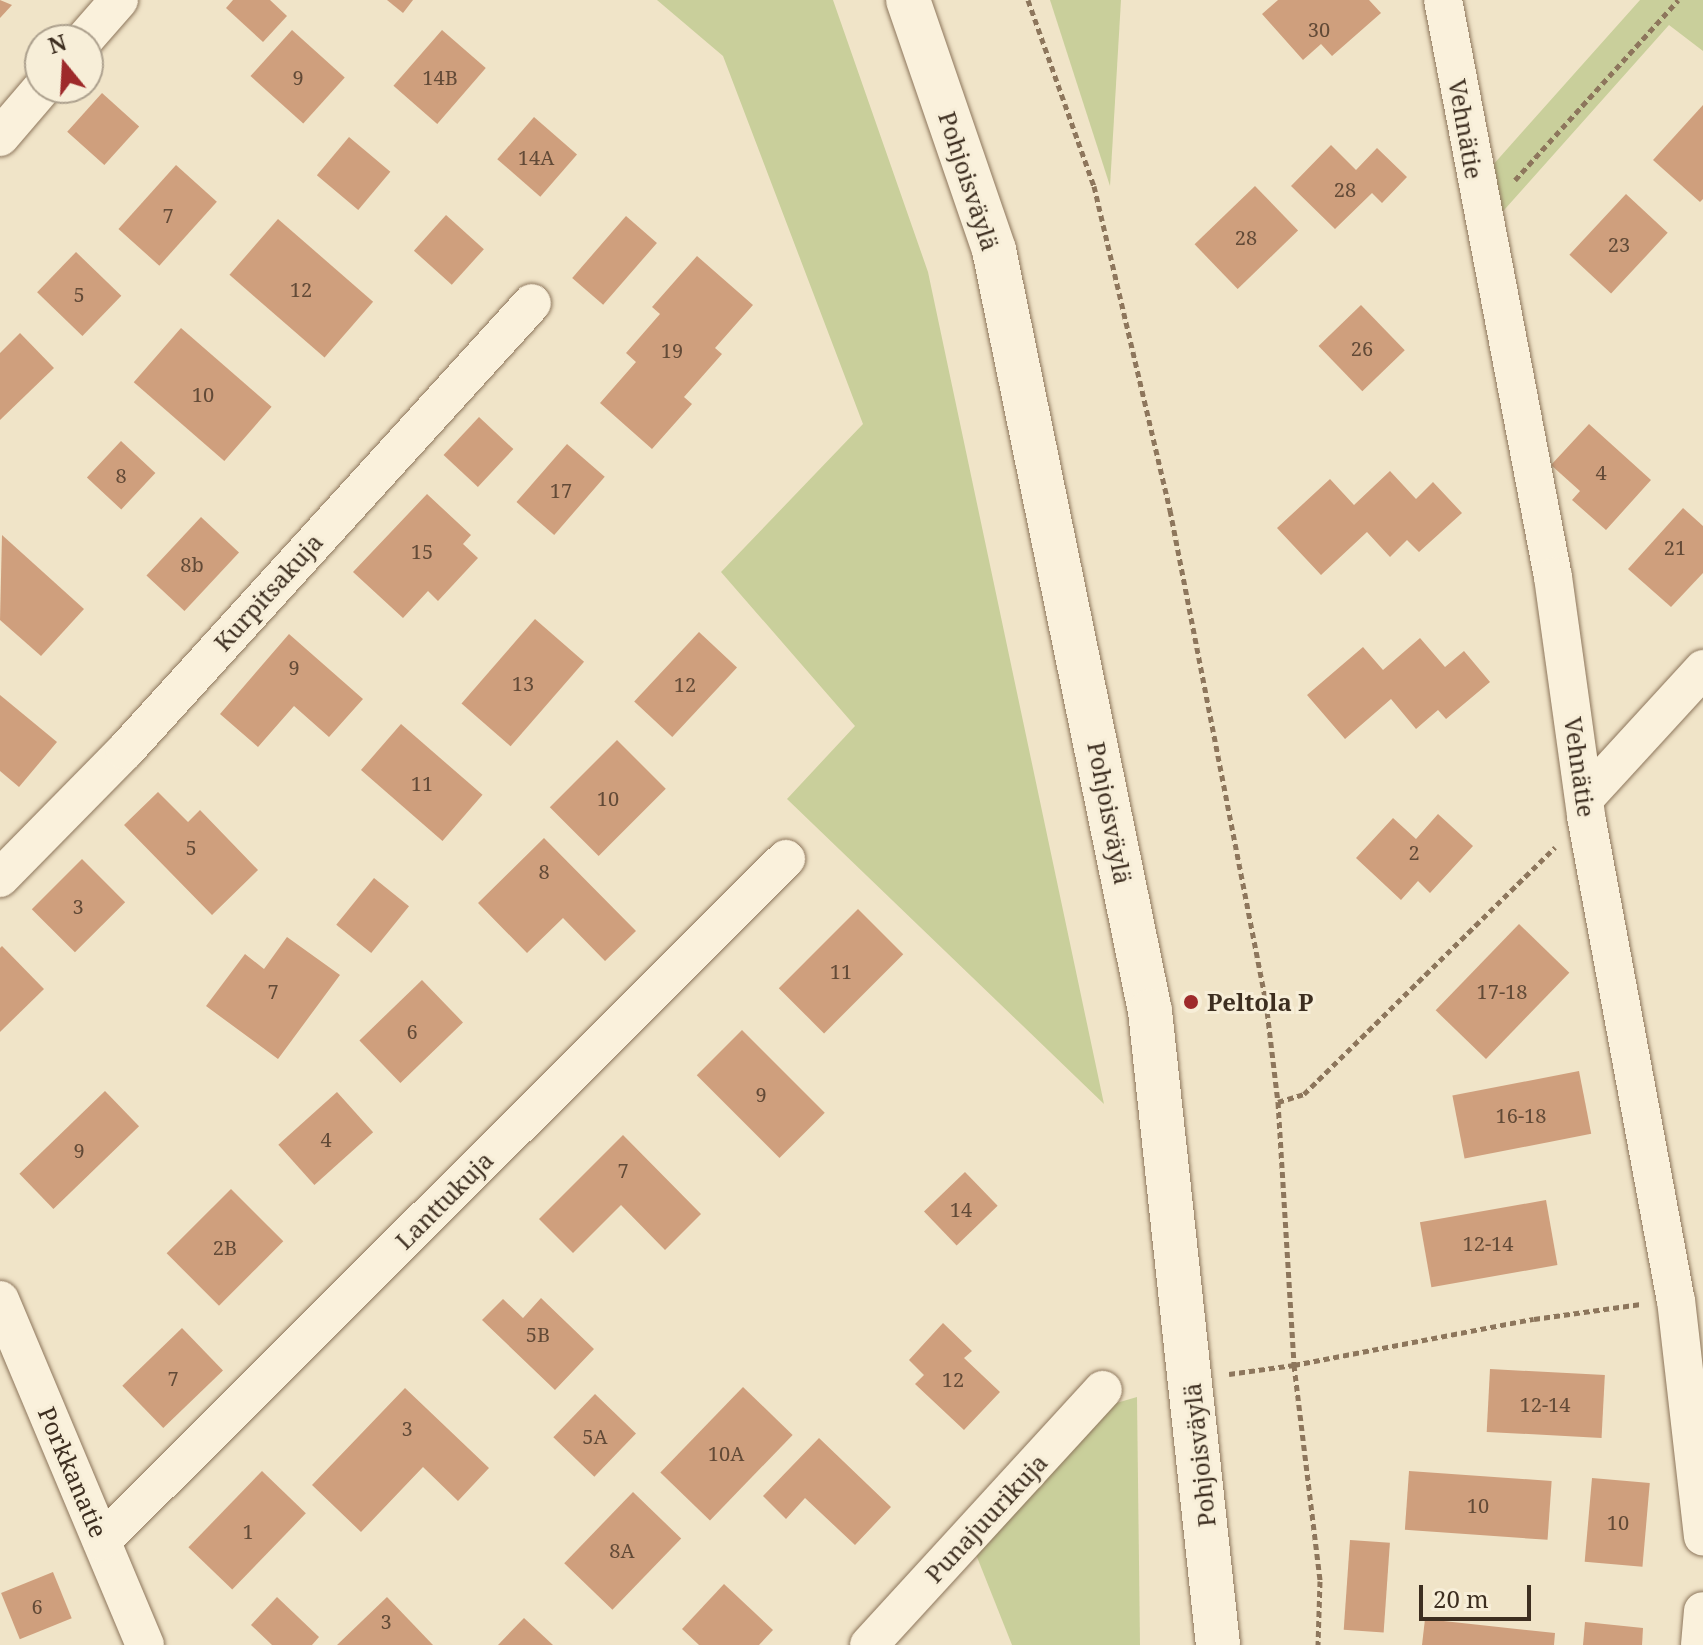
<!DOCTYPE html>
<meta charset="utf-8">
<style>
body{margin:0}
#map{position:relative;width:1703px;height:1645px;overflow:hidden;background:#f0e4c8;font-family:"Noto Serif",serif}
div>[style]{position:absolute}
.green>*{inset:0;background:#c9cf9b}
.building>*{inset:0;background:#cf9f7d;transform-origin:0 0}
.path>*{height:5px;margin-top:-2.5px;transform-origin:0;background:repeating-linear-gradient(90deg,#8d765c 0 6px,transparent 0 10px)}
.roads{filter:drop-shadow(0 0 2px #8d765c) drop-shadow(0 0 2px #8d765c)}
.minor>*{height:38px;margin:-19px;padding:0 19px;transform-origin:19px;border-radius:19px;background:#faf1dc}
.secondary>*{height:44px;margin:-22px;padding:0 22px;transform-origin:22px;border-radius:22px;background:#faf1dc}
.dots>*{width:22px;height:22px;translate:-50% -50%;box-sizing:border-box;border:4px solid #f7eed8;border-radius:50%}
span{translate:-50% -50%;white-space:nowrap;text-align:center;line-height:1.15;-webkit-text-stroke:6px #f7eed8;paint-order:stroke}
.number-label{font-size:20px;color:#624a37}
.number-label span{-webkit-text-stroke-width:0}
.street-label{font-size:24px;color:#3d2e20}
.poi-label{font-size:24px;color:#3d2e20;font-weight:700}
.left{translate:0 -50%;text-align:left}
.north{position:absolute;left:24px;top:24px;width:80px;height:80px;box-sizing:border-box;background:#f7eed8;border:2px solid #ada18e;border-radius:50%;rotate:342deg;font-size:22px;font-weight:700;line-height:32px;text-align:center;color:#3d2e20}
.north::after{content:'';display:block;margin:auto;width:28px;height:36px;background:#9e2a2b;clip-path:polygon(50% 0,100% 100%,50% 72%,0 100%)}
.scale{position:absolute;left:1419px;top:1585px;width:112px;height:36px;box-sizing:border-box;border:4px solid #3d2e20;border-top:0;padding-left:10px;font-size:24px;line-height:28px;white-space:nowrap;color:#3d2e20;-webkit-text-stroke:6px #f7eed8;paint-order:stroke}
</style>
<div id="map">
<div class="green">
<i style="clip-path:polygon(657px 0,833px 0,928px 272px,1104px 1104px,787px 799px,855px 726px,721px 572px,863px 424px,723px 56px)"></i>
<i style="clip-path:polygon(1050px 0,1121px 0,1110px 186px)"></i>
<i style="clip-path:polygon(1640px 0,1703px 0,1703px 51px,1669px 25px,1497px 218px,1492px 166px)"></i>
<i style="clip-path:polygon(1137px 1397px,1140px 1645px,1012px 1645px,975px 1552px,1113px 1404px)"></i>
</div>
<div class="building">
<i style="clip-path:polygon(0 0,12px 5px,0 18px)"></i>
<i style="clip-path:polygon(233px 0,270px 0,287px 16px,263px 42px,226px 8px)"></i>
<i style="clip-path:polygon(387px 0,413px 0,403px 13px)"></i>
<i style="clip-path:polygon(1278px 0,1369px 0,1381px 13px,1332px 56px,1321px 44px,1303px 60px,1262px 14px)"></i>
<i style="left:292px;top:30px;width:71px;height:62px;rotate:42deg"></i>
<i style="left:442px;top:30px;width:58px;height:74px;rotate:41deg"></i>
<i style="left:102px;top:93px;width:50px;height:52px;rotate:42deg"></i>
<i style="clip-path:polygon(1703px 105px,1703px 199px,1700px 202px,1653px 160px)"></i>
<i style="left:534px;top:117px;width:57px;height:56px;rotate:41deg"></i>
<i style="left:349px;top:137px;width:54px;height:50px;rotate:40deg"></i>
<i style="clip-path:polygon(1331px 145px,1356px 170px,1377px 148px,1407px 177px,1382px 203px,1372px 193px,1335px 229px,1291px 186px)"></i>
<i style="left:176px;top:165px;width:55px;height:86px;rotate:42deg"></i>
<i style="left:1255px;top:186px;width:62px;height:84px;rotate:46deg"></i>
<i style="left:1626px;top:194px;width:57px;height:83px;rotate:43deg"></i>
<i style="left:446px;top:215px;width:51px;height:48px;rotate:42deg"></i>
<i style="left:626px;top:216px;width:41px;height:82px;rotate:41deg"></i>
<i style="left:278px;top:219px;width:126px;height:74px;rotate:41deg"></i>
<i style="left:76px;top:252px;width:63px;height:56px;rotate:44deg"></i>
<i style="clip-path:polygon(697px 256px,753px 305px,715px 348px,722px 354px,684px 397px,692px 404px,652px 449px,600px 403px,636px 362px,626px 353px,660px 314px,652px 307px)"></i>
<i style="left:1361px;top:305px;width:63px;height:59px;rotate:46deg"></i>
<i style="left:181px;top:328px;width:120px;height:72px;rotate:41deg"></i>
<i style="clip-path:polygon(20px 333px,54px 368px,0 420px,0 353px)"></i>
<i style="left:479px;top:417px;width:47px;height:52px;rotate:43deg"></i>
<i style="clip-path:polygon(1589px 424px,1651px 480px,1606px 530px,1572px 500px,1580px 491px,1551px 465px)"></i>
<i style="left:121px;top:441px;width:47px;height:50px;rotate:43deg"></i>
<i style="left:567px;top:444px;width:50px;height:77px;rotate:41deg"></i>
<i style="clip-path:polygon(1390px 471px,1416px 499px,1433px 482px,1462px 513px,1419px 552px,1407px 540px,1390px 557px,1367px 532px,1321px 575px,1277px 528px,1330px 479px,1354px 505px)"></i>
<i style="clip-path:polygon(427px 494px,471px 535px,463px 544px,478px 558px,438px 601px,428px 591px,403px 618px,353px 572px)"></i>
<i style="clip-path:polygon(1683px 508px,1703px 526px,1703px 573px,1671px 607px,1628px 569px)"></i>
<i style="left:201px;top:517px;width:52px;height:80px;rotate:43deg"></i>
<i style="clip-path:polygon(2px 535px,84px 609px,41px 656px,0 620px)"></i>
<i style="left:535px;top:619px;width:65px;height:112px;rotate:41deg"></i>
<i style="left:699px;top:632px;width:52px;height:95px;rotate:43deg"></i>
<i style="clip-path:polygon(289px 634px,363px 699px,329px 737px,294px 706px,258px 747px,220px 714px)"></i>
<i style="clip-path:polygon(1420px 638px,1445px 667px,1464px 651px,1490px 682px,1446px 719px,1438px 710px,1416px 729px,1391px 699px,1345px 739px,1307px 695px,1363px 647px,1383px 670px)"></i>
<i style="clip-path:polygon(0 695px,57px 742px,19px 787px,0 771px)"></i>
<i style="left:401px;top:724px;width:108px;height:61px;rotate:41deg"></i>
<i style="left:617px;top:740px;width:69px;height:95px;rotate:45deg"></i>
<i style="clip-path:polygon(158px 792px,188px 822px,200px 810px,258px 870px,212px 915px,124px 825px)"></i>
<i style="clip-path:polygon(1438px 814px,1473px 846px,1430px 893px,1418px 881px,1401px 900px,1356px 858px,1393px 818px,1416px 839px)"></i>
<i style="clip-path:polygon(544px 838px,636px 931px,605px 961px,563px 918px,527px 953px,478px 903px)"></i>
<i style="left:82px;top:859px;width:61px;height:71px;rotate:45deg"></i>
<i style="left:374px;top:878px;width:45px;height:60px;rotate:39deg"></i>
<i style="left:858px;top:909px;width:64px;height:112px;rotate:45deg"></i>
<i style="left:1519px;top:924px;width:70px;height:120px;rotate:44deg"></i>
<i style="clip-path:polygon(287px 937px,340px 975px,278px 1059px,206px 1006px,245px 954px,264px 969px)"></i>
<i style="clip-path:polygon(2px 946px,44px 989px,0 1032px,0 948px)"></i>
<i style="left:422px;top:980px;width:59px;height:87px;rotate:46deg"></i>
<i style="left:742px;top:1030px;width:117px;height:64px;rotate:45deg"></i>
<i style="left:1579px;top:1071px;width:64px;height:129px;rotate:79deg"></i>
<i style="left:105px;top:1091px;width:49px;height:119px;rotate:46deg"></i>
<i style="left:337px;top:1092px;width:54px;height:79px;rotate:48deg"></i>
<i style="clip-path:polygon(623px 1135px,701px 1214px,665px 1250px,621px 1205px,573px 1253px,539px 1219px)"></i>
<i style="left:965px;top:1172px;width:47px;height:57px;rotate:46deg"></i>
<i style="left:231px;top:1189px;width:74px;height:91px;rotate:45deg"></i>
<i style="left:1546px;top:1200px;width:66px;height:128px;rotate:80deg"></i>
<i style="clip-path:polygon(541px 1298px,594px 1349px,555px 1390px,482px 1320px,503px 1299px,523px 1318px)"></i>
<i style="clip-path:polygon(943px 1323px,972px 1351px,964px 1358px,1000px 1392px,964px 1430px,915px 1384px,924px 1375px,909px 1360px)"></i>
<i style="left:182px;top:1328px;width:59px;height:83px;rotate:46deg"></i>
<i style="left:1490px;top:1369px;width:115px;height:63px;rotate:3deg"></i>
<i style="left:743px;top:1387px;width:69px;height:119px;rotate:44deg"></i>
<i style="clip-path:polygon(405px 1388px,489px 1468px,458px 1501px,423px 1467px,361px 1532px,312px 1485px)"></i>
<i style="left:595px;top:1394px;width:57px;height:60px;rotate:44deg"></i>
<i style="clip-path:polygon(819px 1438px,891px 1507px,855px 1545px,805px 1498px,786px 1519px,763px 1496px)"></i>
<i style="left:262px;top:1471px;width:61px;height:106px;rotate:44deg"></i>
<i style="left:1409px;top:1471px;width:143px;height:59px;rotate:4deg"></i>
<i style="left:1592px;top:1478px;width:58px;height:84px;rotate:5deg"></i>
<i style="left:633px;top:1492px;width:67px;height:99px;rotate:44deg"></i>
<i style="left:1350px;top:1540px;width:40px;height:90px;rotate:4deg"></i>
<i style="left:53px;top:1572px;width:50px;height:56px;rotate:68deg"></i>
<i style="clip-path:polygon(724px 1584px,773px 1630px,759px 1645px,699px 1645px,682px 1629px)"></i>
<i style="clip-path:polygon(277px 1597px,319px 1637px,312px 1645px,272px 1645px,251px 1625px)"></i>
<i style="clip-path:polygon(387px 1597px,433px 1645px,337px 1645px)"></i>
<i style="clip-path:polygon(524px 1618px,553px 1645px,498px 1645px)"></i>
<i style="clip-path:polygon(1425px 1619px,1555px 1633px,1554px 1645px,1422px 1645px)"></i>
<i style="clip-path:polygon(1585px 1622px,1643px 1628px,1642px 1645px,1583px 1645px)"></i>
</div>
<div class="path">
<i style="left:1028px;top:0;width:197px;rotate:70.5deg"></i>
<i style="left:1094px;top:186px;width:333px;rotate:76.8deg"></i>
<i style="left:1170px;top:510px;width:501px;rotate:78.96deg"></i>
<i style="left:1266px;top:1002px;width:101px;rotate:83.2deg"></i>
<i style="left:1278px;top:1102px;width:263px;rotate:86.5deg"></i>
<i style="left:1294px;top:1365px;width:218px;rotate:83.1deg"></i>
<i style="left:1320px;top:1581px;width:64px;rotate:91.8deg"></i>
<i style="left:1515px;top:180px;width:243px;rotate:-47.8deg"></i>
<i style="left:1278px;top:1102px;width:27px;rotate:-17deg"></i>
<i style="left:1304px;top:1094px;width:352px;rotate:-44.5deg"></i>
<i style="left:1229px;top:1374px;width:66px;rotate:-7.9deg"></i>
<i style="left:1294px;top:1365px;width:244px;rotate:-10.9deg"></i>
<i style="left:1534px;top:1319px;width:108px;rotate:-8deg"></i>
</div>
<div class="roads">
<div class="minor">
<i style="left:1443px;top:0;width:587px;rotate:79.21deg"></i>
<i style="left:1553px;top:577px;width:241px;rotate:82.1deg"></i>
<i style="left:1586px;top:816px;width:492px;rotate:79.5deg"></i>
<i style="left:1676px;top:1300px;width:238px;rotate:83.5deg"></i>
<i style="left:84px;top:40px;width:53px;rotate:-48.8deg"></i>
<i style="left:0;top:137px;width:65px;rotate:-49.4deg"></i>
<i style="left:1585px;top:798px;width:175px;rotate:-47.5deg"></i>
<i style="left:0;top:878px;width:178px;rotate:-45.5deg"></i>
<i style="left:125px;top:751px;width:605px;rotate:-47.75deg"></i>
<i style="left:0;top:1300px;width:374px;rotate:67.2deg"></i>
<i style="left:102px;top:1541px;width:966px;rotate:-44.92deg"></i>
<i style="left:869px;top:1645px;width:346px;rotate:-47.5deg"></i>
<i style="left:1700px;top:1645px;width:34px;rotate:-85deg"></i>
</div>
<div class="secondary">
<i style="left:908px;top:0;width:264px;rotate:71deg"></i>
<i style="left:994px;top:250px;width:777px;rotate:78.42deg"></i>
<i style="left:1150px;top:1011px;width:638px;rotate:83.88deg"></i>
</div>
</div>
<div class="dots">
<i style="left:1191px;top:1002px;background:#9e2a2b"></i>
</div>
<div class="number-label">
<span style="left:1319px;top:29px">30</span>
<span style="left:298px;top:77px">9</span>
<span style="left:440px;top:77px">14B</span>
<span style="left:536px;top:157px">14A</span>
<span style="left:1345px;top:189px">28</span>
<span style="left:168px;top:215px">7</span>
<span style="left:1246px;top:237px">28</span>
<span style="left:1619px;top:244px">23</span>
<span style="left:301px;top:289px">12</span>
<span style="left:79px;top:294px">5</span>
<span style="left:1362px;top:348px">26</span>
<span style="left:672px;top:350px">19</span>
<span style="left:203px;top:394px">10</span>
<span style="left:1601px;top:472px">4</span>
<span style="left:121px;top:475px">8</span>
<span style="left:561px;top:490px">17</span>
<span style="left:1675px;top:547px">21</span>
<span style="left:422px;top:551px">15</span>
<span style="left:192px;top:564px">8b</span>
<span style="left:294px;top:667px">9</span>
<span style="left:523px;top:683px">13</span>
<span style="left:685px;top:684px">12</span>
<span style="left:422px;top:783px">11</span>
<span style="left:608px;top:798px">10</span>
<span style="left:191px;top:847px">5</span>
<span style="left:1414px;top:852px">2</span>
<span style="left:544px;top:871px">8</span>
<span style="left:78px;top:906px">3</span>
<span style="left:841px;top:971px">11</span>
<span style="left:273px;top:991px">7</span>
<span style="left:1502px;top:991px">17-18</span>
<span style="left:412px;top:1031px">6</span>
<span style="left:761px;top:1094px">9</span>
<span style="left:1521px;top:1115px">16-18</span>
<span style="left:326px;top:1139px">4</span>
<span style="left:79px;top:1150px">9</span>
<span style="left:623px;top:1170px">7</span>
<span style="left:961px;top:1209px">14</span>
<span style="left:1488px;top:1243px">12-14</span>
<span style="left:225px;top:1247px">2B</span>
<span style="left:538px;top:1334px">5B</span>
<span style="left:173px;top:1378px">7</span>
<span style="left:953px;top:1379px">12</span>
<span style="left:1545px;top:1404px">12-14</span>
<span style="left:407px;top:1428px">3</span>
<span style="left:595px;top:1436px">5A</span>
<span style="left:726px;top:1453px">10A</span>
<span style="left:1478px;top:1505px">10</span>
<span style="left:1618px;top:1522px">10</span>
<span style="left:248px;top:1531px">1</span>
<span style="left:622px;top:1550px">8A</span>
<span style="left:37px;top:1606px">6</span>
<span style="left:386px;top:1621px">3</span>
</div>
<div class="street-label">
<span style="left:1466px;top:129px;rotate:80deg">Vehnätie</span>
<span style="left:969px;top:181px;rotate:72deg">Pohjoisväylä</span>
<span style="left:268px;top:592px;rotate:-48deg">Kurpitsakuja</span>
<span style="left:1580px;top:767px;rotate:82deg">Vehnätie</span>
<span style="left:1110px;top:813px;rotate:79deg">Pohjoisväylä</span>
<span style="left:444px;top:1200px;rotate:-45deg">Lanttukuja</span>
<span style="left:1199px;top:1455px;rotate:-96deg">Pohjoisväylä</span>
<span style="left:73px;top:1472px;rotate:67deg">Porkkanatie</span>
<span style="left:986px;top:1518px;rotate:-47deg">Punajuurikuja</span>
</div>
<div class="poi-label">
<span class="left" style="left:1207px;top:1002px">Peltola P</span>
</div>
<div class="north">N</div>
<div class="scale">20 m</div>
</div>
